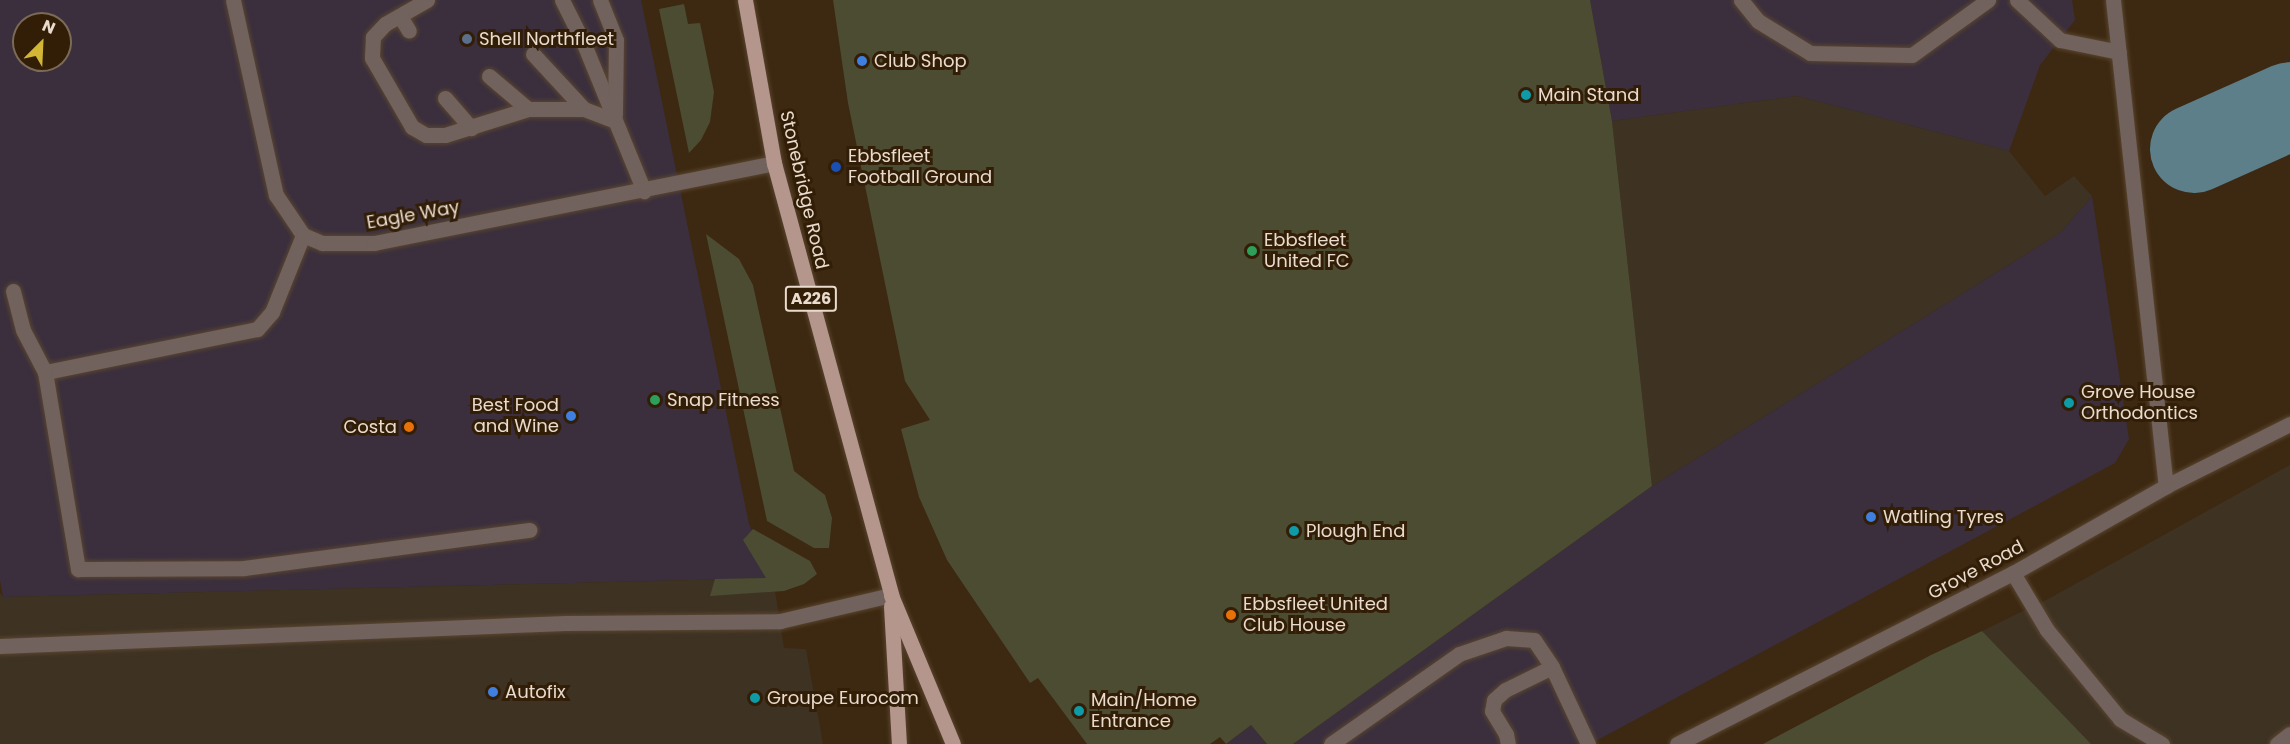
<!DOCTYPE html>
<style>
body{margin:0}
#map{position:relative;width:2290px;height:744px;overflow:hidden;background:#3d2811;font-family:Poppins,sans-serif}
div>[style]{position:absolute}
.commercial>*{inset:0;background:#3b2f3e}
.industrial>*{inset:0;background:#3e3223}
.green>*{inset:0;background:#4b4c32}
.river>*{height:88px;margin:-44px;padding:0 44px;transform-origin:44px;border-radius:44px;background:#5c7f8a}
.roads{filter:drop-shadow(0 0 2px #59452f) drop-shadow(0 0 2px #59452f)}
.service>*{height:15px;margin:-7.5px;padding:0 7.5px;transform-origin:7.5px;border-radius:7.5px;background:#71625d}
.minor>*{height:15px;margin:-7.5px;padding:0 7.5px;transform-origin:7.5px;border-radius:7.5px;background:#71625d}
.primary>*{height:15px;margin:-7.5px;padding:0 7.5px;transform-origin:7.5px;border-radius:7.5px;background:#b5968c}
.dots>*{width:16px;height:16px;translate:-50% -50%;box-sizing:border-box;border:3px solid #321e07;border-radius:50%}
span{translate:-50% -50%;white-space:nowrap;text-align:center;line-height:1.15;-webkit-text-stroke:6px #321e07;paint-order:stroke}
.shield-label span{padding:2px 4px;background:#321e07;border:2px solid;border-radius:4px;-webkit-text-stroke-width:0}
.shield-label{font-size:16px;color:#e9dbcd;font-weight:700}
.poi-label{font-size:18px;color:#e9dbcd}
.left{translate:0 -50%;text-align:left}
.right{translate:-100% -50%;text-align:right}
.street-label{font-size:18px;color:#e9dbcd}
.north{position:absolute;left:12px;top:12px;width:60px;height:60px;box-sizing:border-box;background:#321e07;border:2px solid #7b6a56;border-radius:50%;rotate:24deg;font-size:16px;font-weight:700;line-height:24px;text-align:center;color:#e9dbcd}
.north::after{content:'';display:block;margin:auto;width:21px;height:27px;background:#d3b635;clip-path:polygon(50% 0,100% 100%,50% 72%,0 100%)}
</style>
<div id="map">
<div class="commercial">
<i style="clip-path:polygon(evenodd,0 0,641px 0,749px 524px,773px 578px,3px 597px,0 580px,0 0,24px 24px,60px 24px,60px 60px,24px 60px,24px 24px)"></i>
<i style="clip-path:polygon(1590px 0,2072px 0,2075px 20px,2040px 65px,2009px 151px,1797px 96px,1612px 121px)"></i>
<i style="clip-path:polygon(2092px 196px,2129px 439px,2115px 463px,1590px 744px,1293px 744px,1652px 486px,2060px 233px)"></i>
<i style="clip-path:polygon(1251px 725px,1267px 744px,1226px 744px)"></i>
</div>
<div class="industrial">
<i style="clip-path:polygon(1797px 96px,2009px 151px,2045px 196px,2074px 176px,2092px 196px,2060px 233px,1652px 486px,1612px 121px)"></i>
<i style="clip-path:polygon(2290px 465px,2290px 744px,2077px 744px,1982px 631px,2050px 598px)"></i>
<i style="clip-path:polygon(773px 578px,784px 648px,806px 649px,823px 744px,0 744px,0 593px,3px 597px)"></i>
</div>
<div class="green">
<i style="clip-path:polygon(833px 0,1590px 0,1612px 121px,1652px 486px,1293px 744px,1267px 744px,1251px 725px,1226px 744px,1220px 737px,1210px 744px,1087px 744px,1038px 678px,1030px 683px,947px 560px,919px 497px,901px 429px,930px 420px,905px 381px,848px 103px)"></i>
<i style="clip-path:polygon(684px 4px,688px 24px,700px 23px,714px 92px,710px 122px,701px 140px,689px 153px,659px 9px)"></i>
<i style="clip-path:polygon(706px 234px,739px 259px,753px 285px,794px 471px,825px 495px,832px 518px,829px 548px,814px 548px,767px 521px)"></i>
<i style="clip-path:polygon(753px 529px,810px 561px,817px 574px,804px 584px,784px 591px,710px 596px,715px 579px,766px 578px,743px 540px)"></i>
<i style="clip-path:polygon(1982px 631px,2091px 744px,1763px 744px,1931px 655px)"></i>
</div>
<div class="river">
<i style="left:2194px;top:149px;width:105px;rotate:-24.1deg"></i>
</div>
<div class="roads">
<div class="service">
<i style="left:427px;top:0;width:48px;rotate:150.3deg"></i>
<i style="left:385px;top:24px;width:18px;rotate:133deg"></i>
<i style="left:373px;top:37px;width:21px;rotate:93deg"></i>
<i style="left:372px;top:58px;width:80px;rotate:59.9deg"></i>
<i style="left:412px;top:127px;width:16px;rotate:30deg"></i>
<i style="left:426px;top:135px;width:19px"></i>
<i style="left:445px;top:135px;width:87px;rotate:-17.4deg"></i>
<i style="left:528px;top:109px;width:56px"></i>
<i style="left:584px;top:109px;width:33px;rotate:21deg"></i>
<i style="left:562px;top:0;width:49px;rotate:63.4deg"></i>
<i style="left:584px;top:44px;width:159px;rotate:67.8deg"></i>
<i style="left:600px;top:0;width:43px;rotate:68.2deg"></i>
<i style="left:616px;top:40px;width:75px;rotate:90.8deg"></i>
<i style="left:1741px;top:0;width:27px;rotate:51deg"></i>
<i style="left:1758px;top:21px;width:61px;rotate:31.6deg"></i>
<i style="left:1810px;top:53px;width:102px;rotate:1.1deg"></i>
<i style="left:1912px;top:55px;width:94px;rotate:-35.9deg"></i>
<i style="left:2017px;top:0;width:59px;rotate:42.9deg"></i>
<i style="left:2060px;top:40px;width:60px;rotate:11.5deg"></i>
<i style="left:400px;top:16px;width:17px;rotate:59deg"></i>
<i style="left:533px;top:54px;width:75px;rotate:47.2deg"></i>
<i style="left:489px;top:76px;width:51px;rotate:40.2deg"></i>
<i style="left:445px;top:98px;width:40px;rotate:49deg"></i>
<i style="left:303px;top:235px;width:83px;rotate:111.9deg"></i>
<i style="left:272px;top:312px;width:23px;rotate:131deg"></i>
<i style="left:257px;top:329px;width:216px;rotate:168.5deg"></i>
<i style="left:45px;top:372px;width:200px;rotate:80.5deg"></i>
<i style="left:78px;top:569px;width:166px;rotate:-0.3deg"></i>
<i style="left:244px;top:568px;width:288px;rotate:-7.6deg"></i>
<i style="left:13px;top:291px;width:40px;rotate:75.6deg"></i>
<i style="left:23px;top:330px;width:47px;rotate:62.4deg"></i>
<i style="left:2013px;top:573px;width:66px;rotate:59.2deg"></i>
<i style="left:2047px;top:630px;width:115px;rotate:50.6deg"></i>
<i style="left:2120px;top:719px;width:49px;rotate:30.8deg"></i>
<i style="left:1552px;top:667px;width:85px;rotate:64.9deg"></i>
<i style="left:1331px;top:744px;width:156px;rotate:-35.1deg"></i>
<i style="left:1459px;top:654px;width:50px;rotate:-18.8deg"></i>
<i style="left:1506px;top:638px;width:28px;rotate:4deg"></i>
<i style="left:1534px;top:640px;width:32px;rotate:56deg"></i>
<i style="left:1552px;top:667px;width:52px;rotate:153.9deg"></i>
<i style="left:1505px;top:690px;width:15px;rotate:138deg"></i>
<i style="left:1494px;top:700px;width:11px;rotate:100deg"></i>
<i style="left:1492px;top:711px;width:27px;rotate:59deg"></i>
<i style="left:1506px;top:734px;width:10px;rotate:79deg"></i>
<i style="left:2277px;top:744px;width:16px;rotate:-38deg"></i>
</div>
<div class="minor">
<i style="left:233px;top:0;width:200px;rotate:77.6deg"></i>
<i style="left:276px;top:195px;width:48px;rotate:56deg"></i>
<i style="left:303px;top:235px;width:21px;rotate:23deg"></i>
<i style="left:322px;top:243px;width:52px"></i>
<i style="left:374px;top:243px;width:408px;rotate:-11.3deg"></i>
<i style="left:2113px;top:0;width:489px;rotate:83.8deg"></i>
<i style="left:0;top:646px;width:566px;rotate:-2.33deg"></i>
<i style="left:566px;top:623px;width:214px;rotate:-0.5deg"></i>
<i style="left:780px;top:621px;width:114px;rotate:-13.2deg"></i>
<i style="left:1677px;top:744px;width:377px;rotate:-27deg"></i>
<i style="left:2013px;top:573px;width:176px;rotate:-29.6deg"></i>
<i style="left:2166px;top:486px;width:139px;rotate:-26.6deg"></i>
</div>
<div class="primary">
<i style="left:745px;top:0;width:166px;rotate:79.9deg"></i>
<i style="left:774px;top:163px;width:448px;rotate:74.8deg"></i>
<i style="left:891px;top:595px;width:161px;rotate:67.4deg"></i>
<i style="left:891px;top:606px;width:138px;rotate:86.7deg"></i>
</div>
</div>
<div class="dots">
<i style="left:467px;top:39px;background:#5c6f8a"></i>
<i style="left:862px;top:61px;background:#3f7fe0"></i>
<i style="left:1526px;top:95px;background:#0f9aa8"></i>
<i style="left:836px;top:167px;background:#1a4fb4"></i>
<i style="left:1252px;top:251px;background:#2e9e5b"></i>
<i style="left:655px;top:400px;background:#2e9e5b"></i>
<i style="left:2069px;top:403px;background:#0f9aa8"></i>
<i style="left:571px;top:416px;background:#3f7fe0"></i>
<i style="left:409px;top:427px;background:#e8710a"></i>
<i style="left:1871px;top:517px;background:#3f7fe0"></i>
<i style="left:1294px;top:531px;background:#0f9aa8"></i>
<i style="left:1231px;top:615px;background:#e8710a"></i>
<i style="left:493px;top:692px;background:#3f7fe0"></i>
<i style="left:755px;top:698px;background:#0f9aa8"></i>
<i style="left:1079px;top:711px;background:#0f9aa8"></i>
</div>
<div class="shield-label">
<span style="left:811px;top:299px">A226</span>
</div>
<div class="poi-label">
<span class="left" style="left:479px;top:39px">Shell Northfleet</span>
<span class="left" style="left:874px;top:61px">Club Shop</span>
<span class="left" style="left:1538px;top:95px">Main Stand</span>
<span class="left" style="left:848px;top:167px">Ebbsfleet<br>Football Ground</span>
<span class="left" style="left:1264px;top:251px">Ebbsfleet<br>United FC</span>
<span class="left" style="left:2081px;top:403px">Grove House<br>Orthodontics</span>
<span class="left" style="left:667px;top:400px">Snap Fitness</span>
<span class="right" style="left:559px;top:416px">Best Food<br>and Wine</span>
<span class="right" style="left:397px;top:427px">Costa</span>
<span class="left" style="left:1883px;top:517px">Watling Tyres</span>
<span class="left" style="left:1306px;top:531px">Plough End</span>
<span class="left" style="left:1243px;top:615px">Ebbsfleet United<br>Club House</span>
<span class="left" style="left:505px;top:692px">Autofix</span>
<span class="left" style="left:767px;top:698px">Groupe Eurocom</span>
<span class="left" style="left:1091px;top:711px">Main/Home<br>Entrance</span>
</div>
<div class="street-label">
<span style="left:804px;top:190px;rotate:77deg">Stonebridge Road</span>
<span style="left:413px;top:215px;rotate:-10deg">Eagle Way</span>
<span style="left:1976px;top:570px;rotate:-28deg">Grove Road</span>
</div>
<div class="north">N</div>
</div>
